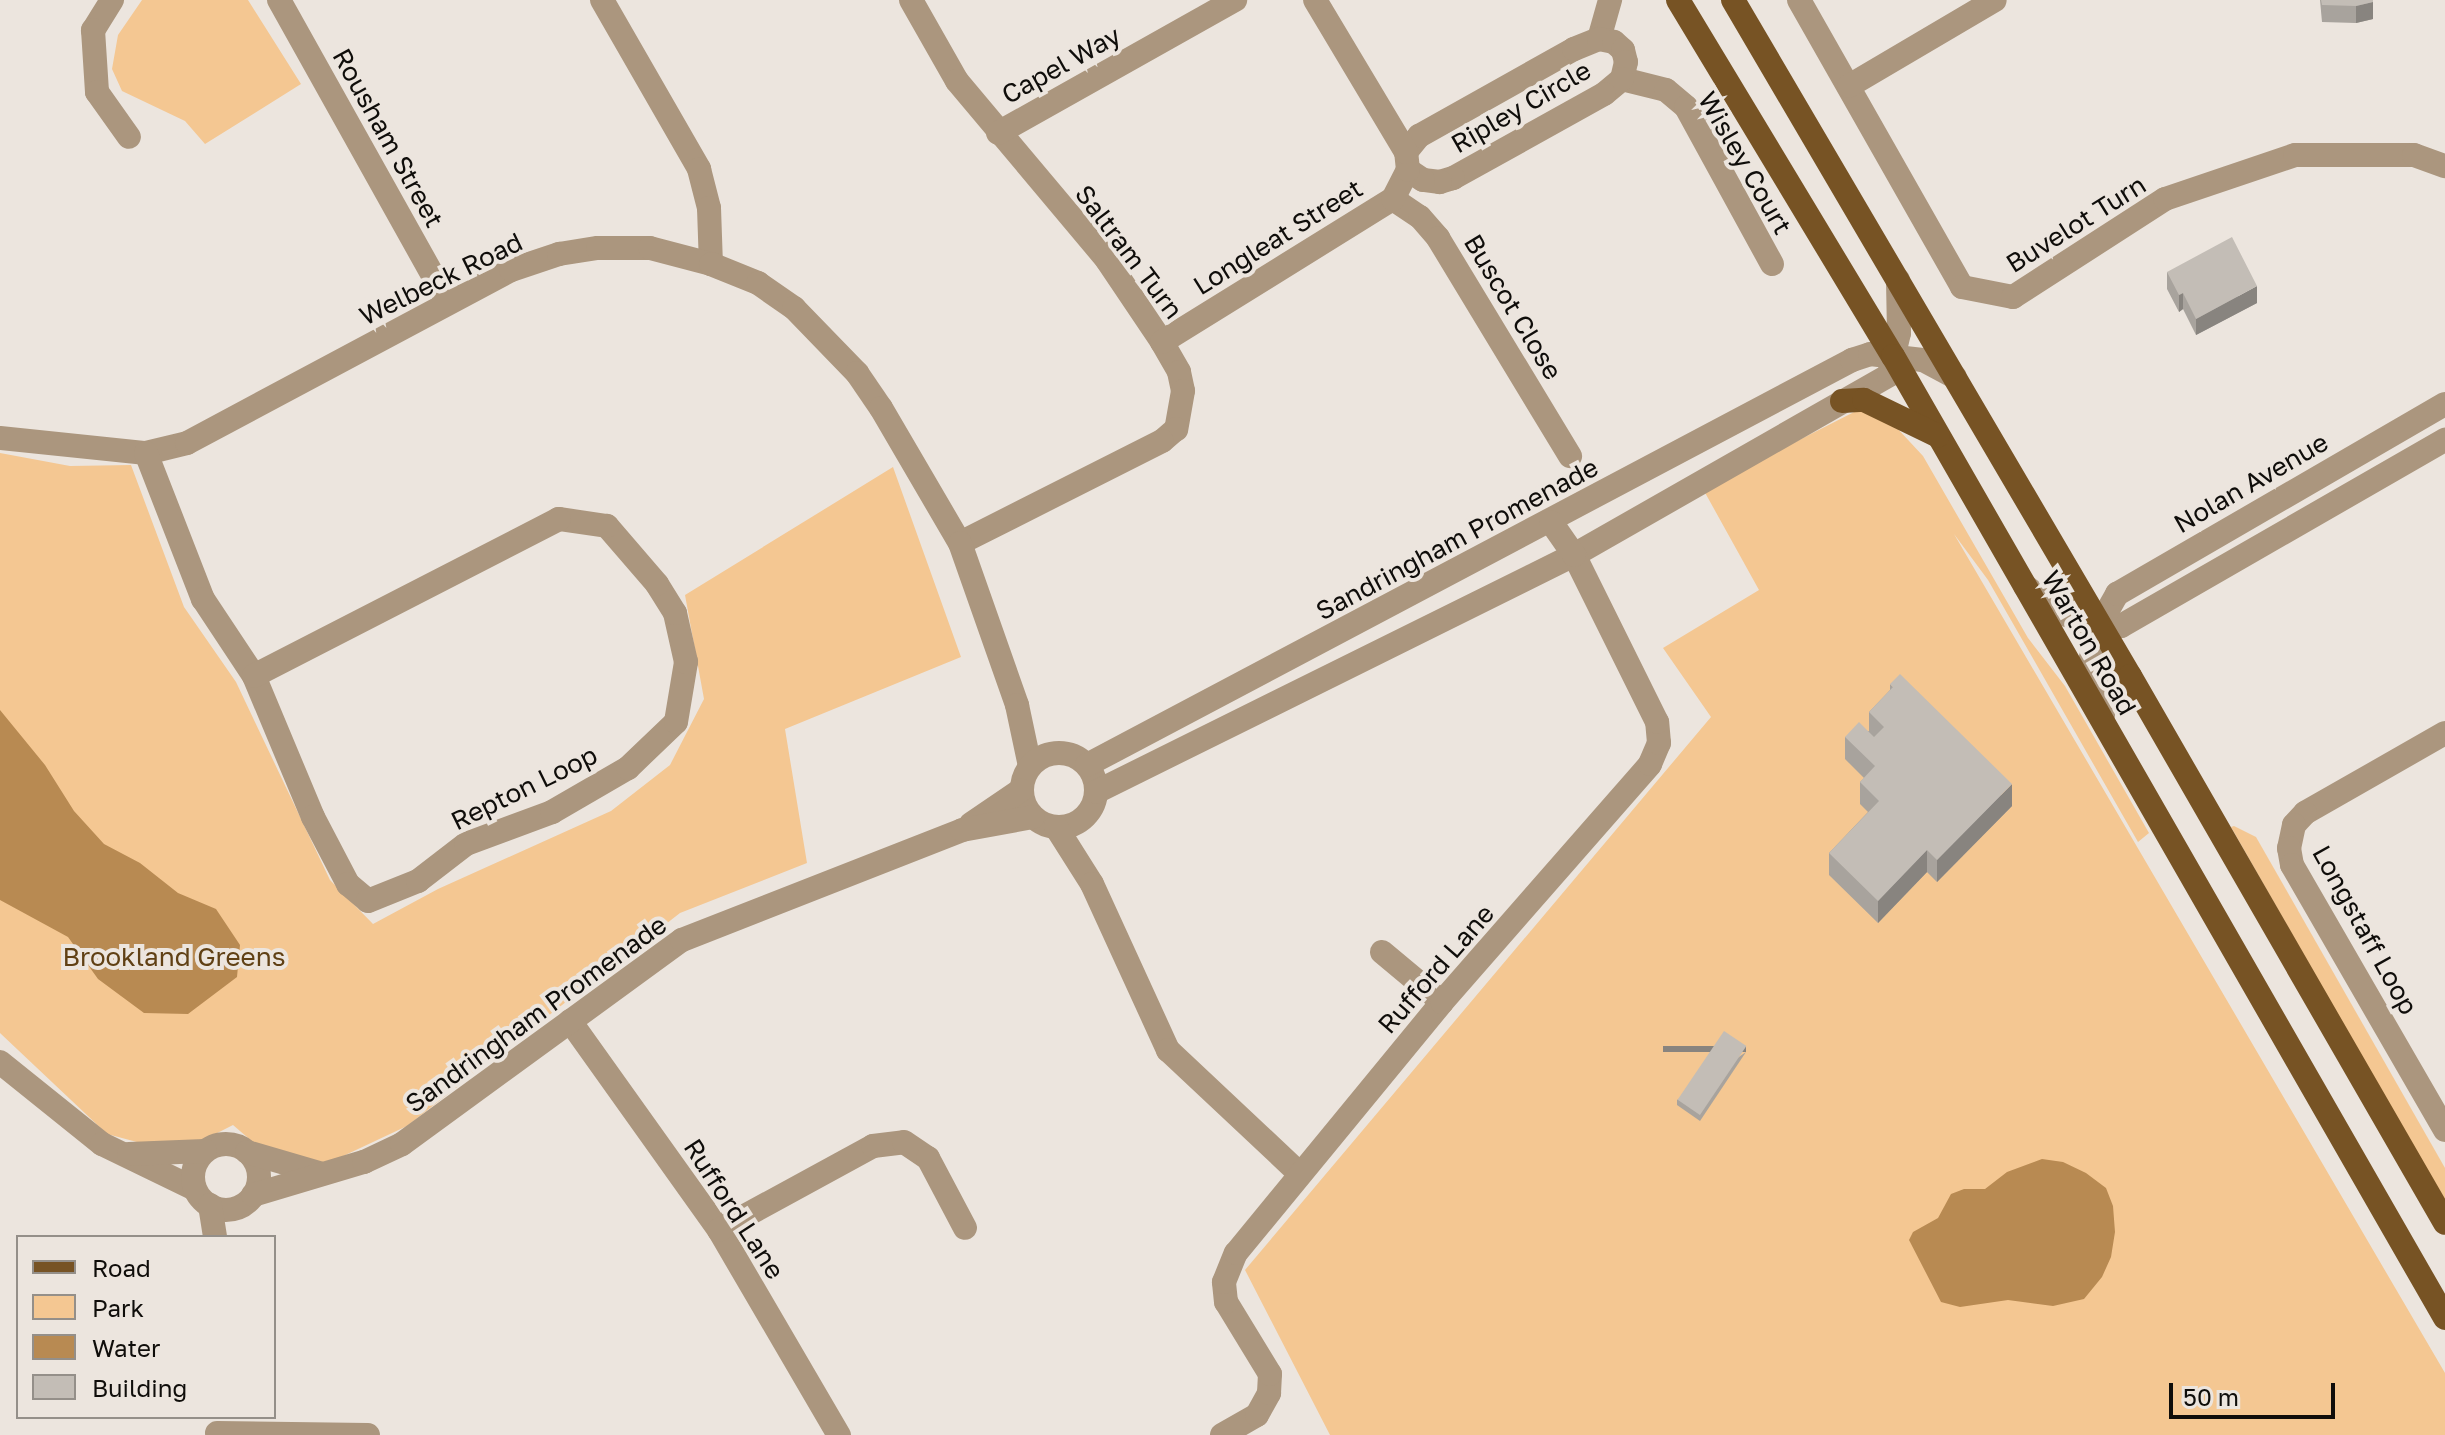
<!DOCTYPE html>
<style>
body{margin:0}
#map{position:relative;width:2445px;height:1435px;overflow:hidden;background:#ece5de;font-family:"Golos Text",sans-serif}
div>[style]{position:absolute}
.green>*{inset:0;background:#f4c792}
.water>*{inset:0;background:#b88a52}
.minor>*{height:24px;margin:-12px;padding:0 12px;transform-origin:12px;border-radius:12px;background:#ab967e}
.minor>.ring{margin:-12px;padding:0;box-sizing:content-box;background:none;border:24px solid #ab967e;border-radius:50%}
.major>*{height:24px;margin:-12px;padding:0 12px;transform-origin:12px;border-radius:12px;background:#775324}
.wall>*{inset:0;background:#a8a39d}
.shaded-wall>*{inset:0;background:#88847f;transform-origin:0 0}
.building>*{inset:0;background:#c3bdb6;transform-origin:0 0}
span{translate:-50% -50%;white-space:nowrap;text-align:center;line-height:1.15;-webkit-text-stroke:8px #ece5de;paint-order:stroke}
.street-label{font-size:26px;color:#0f0d0a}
.park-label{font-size:26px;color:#604014}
.legend{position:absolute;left:16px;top:1235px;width:260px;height:184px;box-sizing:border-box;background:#ece5de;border:2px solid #948f89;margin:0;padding:10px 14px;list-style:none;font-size:24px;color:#0f0d0a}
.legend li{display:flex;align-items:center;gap:16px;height:40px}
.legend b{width:40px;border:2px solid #948f89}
.scale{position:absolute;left:2169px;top:1383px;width:166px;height:36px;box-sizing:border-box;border:4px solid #0f0d0a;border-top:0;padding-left:10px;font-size:24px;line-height:28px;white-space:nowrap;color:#0f0d0a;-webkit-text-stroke:6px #ece5de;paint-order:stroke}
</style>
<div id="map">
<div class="green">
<i style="clip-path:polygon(142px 0,248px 0,301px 84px,205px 144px,185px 121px,122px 91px,112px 69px,118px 35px)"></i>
<i style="clip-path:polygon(1858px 410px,1896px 427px,1923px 456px,2028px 638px,2065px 686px,2149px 833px,2138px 842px,1988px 580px,1954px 534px,2445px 1373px,2445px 1435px,1330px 1435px,1245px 1270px,1711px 717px,1663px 648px,1759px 590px,1703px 489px)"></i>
<i style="clip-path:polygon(0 453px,70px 466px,131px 465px,184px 607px,236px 682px,330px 880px,373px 924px,438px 889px,611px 811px,670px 765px,704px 699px,685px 595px,893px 467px,961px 657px,785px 729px,807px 863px,680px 913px,407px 1126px,322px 1166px,277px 1163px,233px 1125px,178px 1153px,107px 1134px,0 1033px)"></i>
<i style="clip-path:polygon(2234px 826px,2256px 837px,2445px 1168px,2445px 1203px,2231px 827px)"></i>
</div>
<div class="water">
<i style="clip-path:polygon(0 710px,45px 765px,74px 811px,104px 844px,140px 863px,178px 893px,216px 909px,240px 945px,237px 977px,188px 1014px,144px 1013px,98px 979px,68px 937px,0 900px)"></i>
<i style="clip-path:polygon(2042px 1159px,2063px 1162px,2086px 1173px,2106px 1188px,2113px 1206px,2115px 1232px,2111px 1257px,2102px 1277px,2084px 1299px,2053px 1306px,2008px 1300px,1960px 1307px,1941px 1302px,1909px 1240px,1913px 1232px,1938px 1218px,1951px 1194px,1964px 1189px,1985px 1189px,2007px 1172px)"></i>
</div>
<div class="minor">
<i style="left:112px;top:0;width:36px;rotate:122deg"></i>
<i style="left:93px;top:30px;width:62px;rotate:86.3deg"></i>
<i style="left:97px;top:92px;width:55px;rotate:54.6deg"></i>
<i style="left:279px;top:0;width:346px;rotate:60.8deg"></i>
<i style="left:602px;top:0;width:195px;rotate:60.1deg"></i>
<i style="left:699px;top:169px;width:40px;rotate:75.6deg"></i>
<i style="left:709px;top:208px;width:56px;rotate:88deg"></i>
<i style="left:911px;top:0;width:93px;rotate:60.4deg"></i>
<i style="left:957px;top:81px;width:234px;rotate:50deg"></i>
<i style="left:1107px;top:260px;width:99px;rotate:56.1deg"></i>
<i style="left:1162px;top:342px;width:34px;rotate:60deg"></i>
<i style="left:1179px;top:372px;width:19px;rotate:78deg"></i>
<i style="left:1183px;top:391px;width:39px;rotate:100deg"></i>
<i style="left:1176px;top:429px;width:18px;rotate:139deg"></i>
<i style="left:1162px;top:441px;width:226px;rotate:153.2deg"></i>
<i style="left:1799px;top:0;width:330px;rotate:60.4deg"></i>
<i style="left:1962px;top:287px;width:52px;rotate:11.1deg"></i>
<i style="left:2013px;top:297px;width:181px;rotate:-32.8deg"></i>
<i style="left:2165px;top:199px;width:137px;rotate:-18.7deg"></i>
<i style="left:2295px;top:155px;width:119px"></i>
<i style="left:2414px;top:155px;width:33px;rotate:20deg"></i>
<i style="left:1599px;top:39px;width:41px;rotate:-74.2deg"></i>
<i style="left:1622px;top:79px;width:45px;rotate:14deg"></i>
<i style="left:1666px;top:90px;width:26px;rotate:40deg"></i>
<i style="left:1686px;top:107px;width:179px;rotate:61.3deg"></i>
<i style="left:1849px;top:86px;width:169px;rotate:-30.5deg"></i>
<i style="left:998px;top:133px;width:272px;rotate:-29.3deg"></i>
<i style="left:1406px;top:152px;width:21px;rotate:-51deg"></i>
<i style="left:1419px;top:136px;width:178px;rotate:-29.3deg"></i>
<i style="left:1574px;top:49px;width:27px;rotate:-22deg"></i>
<i style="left:1599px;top:39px;width:15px;rotate:11deg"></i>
<i style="left:1614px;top:42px;width:12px;rotate:42deg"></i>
<i style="left:1623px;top:50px;width:12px;rotate:76deg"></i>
<i style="left:1626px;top:62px;width:17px;rotate:103deg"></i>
<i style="left:1622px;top:79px;width:23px;rotate:140deg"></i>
<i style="left:1604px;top:94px;width:173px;rotate:150.9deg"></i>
<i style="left:1453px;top:178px;width:14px;rotate:163deg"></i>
<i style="left:1440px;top:182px;width:17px;rotate:-173deg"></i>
<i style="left:1423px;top:180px;width:18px;rotate:-146deg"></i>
<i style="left:1393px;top:199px;width:32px;rotate:34deg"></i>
<i style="left:1420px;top:217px;width:28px;rotate:49deg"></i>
<i style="left:1438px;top:238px;width:255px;rotate:58.8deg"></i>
<i style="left:1162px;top:342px;width:272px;rotate:-31.8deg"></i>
<i style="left:1393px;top:199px;width:33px;rotate:-63deg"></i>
<i style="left:1408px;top:170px;width:18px;rotate:-96deg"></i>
<i style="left:1406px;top:152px;width:177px;rotate:-120.9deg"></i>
<i style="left:0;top:438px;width:147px;rotate:5.9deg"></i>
<i style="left:146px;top:453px;width:42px;rotate:-13.7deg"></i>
<i style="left:187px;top:443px;width:367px;rotate:-28.1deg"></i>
<i style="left:511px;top:270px;width:51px;rotate:-18.4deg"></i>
<i style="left:559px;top:254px;width:39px;rotate:-9deg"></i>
<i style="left:598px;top:248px;width:52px"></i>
<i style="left:650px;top:248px;width:63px;rotate:14.7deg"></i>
<i style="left:711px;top:264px;width:51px;rotate:22deg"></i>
<i style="left:758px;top:283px;width:44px;rotate:34.8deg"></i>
<i style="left:794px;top:308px;width:91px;rotate:45.9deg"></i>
<i style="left:857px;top:373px;width:42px;rotate:55.6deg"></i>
<i style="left:881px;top:408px;width:156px;rotate:59.7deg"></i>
<i style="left:960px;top:543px;width:172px;rotate:70.6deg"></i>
<i style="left:1017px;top:705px;width:62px;rotate:78deg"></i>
<i style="left:146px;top:453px;width:157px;rotate:68.7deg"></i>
<i style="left:203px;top:599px;width:92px;rotate:56.5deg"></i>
<i style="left:254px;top:676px;width:153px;rotate:67.3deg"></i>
<i style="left:313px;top:817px;width:76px;rotate:62.4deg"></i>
<i style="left:348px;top:884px;width:26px;rotate:40deg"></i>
<i style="left:368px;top:901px;width:54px;rotate:-21.8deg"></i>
<i style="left:418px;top:881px;width:61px;rotate:-37.6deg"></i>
<i style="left:466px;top:844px;width:92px;rotate:-20.4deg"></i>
<i style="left:552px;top:812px;width:88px;rotate:-30.1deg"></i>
<i style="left:628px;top:768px;width:66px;rotate:-43.8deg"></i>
<i style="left:676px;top:722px;width:61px;rotate:-80.5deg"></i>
<i style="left:686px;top:662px;width:50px;rotate:-102.7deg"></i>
<i style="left:675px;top:613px;width:34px;rotate:-122deg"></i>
<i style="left:657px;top:584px;width:77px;rotate:-130.8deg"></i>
<i style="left:607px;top:526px;width:49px;rotate:-171.7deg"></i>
<i style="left:559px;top:519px;width:343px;rotate:152.8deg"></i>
<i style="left:2025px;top:586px;width:42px;rotate:38.2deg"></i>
<i style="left:2058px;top:612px;width:38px;rotate:20deg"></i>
<i style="left:2094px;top:625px;width:27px;rotate:2deg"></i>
<i style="left:2121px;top:626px;width:374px;rotate:-29.9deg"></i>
<i style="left:2103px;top:715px;width:58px;rotate:-101.9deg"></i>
<i style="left:2091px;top:658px;width:27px;rotate:-80deg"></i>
<i style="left:2096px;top:631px;width:43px;rotate:-60.4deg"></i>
<i style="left:2117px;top:594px;width:379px;rotate:-30.1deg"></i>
<i style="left:2445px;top:733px;width:161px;rotate:150.3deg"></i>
<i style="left:2305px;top:813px;width:16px;rotate:133deg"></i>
<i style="left:2294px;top:825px;width:24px;rotate:102deg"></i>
<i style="left:2289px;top:848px;width:17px;rotate:80deg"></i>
<i style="left:2292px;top:865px;width:306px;rotate:60deg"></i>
<i class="ring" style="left:1022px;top:753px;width:50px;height:50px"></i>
<i style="left:1087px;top:765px;width:866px;rotate:-27.9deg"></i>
<i style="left:1852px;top:360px;width:19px;rotate:-18deg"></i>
<i style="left:1870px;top:354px;width:53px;rotate:6.5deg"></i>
<i style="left:1923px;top:360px;width:36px;rotate:28deg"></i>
<i style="left:1096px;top:792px;width:534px;rotate:-26.37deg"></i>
<i style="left:1574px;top:555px;width:363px;rotate:-29.7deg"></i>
<i style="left:1889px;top:375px;width:43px;rotate:-76.6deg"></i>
<i style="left:1899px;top:333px;width:53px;rotate:-91.1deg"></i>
<i style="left:971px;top:824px;width:60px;rotate:-34.2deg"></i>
<i style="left:1056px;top:827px;width:67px;rotate:57.7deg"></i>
<i style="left:1092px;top:884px;width:183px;rotate:65.4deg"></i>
<i style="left:1168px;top:1050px;width:181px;rotate:43.2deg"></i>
<i style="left:1382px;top:952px;width:78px;rotate:39.8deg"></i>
<i style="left:570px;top:1021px;width:257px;rotate:54.5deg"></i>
<i style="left:719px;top:1230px;width:238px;rotate:59.7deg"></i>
<i style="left:0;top:1062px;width:131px;rotate:38.8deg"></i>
<i style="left:102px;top:1144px;width:103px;rotate:25.8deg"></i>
<i class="ring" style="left:193px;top:1144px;width:42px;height:42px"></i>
<i style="left:247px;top:1152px;width:75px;rotate:16.3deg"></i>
<i style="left:129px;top:1154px;width:76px;rotate:-2.3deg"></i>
<i style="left:253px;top:1195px;width:116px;rotate:-16.6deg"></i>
<i style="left:364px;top:1162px;width:42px;rotate:-25.3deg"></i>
<i style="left:402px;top:1144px;width:346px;rotate:-36.1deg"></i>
<i style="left:682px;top:940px;width:301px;rotate:-21.4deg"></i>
<i style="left:962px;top:830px;width:72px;rotate:-10.4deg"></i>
<i style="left:210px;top:1205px;width:32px;rotate:81deg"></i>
<i style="left:719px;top:1230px;width:175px;rotate:-28.6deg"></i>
<i style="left:873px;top:1146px;width:31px;rotate:-7deg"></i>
<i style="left:904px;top:1142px;width:29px;rotate:34deg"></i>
<i style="left:928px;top:1158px;width:79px;rotate:62.1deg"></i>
<i style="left:217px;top:1433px;width:151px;rotate:0.8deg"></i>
<i style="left:1222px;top:1435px;width:40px;rotate:-29.7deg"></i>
<i style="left:1257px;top:1415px;width:25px;rotate:-61deg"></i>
<i style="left:1269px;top:1393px;width:19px;rotate:-87deg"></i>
<i style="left:1270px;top:1374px;width:84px;rotate:-121.4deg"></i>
<i style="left:1226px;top:1302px;width:20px;rotate:-96deg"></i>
<i style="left:1224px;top:1282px;width:31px;rotate:-68deg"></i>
<i style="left:1236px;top:1253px;width:325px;rotate:-50.6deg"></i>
<i style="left:1442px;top:1002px;width:316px;rotate:-48.8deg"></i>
<i style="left:1650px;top:764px;width:23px;rotate:-67deg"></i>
<i style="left:1659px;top:743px;width:21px;rotate:-95deg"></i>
<i style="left:1657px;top:722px;width:186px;rotate:-116.4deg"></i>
<i style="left:1574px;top:555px;width:40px;rotate:-124.9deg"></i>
</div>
<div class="major">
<i style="left:1678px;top:0;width:416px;rotate:58.9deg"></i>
<i style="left:1893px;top:356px;width:1109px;rotate:60.15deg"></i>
<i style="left:1733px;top:0;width:784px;rotate:59.58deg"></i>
<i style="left:2130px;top:676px;width:631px;rotate:60.06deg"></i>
<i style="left:1842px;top:401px;width:22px;rotate:-3deg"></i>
<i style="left:1864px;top:400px;width:82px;rotate:25.9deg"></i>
</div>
<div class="wall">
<i style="clip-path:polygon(2320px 0,2373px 0,2373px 19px,2356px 23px,2322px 22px)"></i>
<i style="clip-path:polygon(2167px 272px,2257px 303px,2196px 335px,2183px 309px,2179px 312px,2167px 289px)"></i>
<i style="clip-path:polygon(1890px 684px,2012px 806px,1937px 882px,1927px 872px,1878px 923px,1829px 875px,1829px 853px,1868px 812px,1860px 804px,1860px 782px,1864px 778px,1845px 759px,1845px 737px,1869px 731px,1869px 712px,1890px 690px)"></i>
<i style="clip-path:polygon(1746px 1052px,1700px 1121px,1677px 1105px,1677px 1100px)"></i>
</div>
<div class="shaded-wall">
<i style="clip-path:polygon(2373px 2px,2373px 19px,2356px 23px,2356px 6px)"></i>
<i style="clip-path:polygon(2257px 286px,2257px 303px,2196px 335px,2196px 319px)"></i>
<i style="clip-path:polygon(2183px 293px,2183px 309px,2179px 312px,2179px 295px)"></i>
<i style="clip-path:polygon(2012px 784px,2012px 806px,1937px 882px,1937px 860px)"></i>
<i style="clip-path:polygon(1927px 850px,1927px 872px,1878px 923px,1878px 901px)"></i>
<i style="left:1746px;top:1046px;width:6px;height:83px;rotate:90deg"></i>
</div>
<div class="building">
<i style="clip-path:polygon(2321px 0,2373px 0,2373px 2px,2356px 6px,2322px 5px)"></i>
<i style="clip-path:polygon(2232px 237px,2257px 286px,2196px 319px,2183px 293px,2179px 295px,2167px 272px)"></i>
<i style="clip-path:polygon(1900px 674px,2012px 784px,1937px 860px,1927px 850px,1878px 901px,1829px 853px,1879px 801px,1860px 782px,1875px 766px,1845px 737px,1859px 722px,1874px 737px,1884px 727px,1869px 712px,1893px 687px,1890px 684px)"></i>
<i style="left:1724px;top:1031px;width:27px;height:83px;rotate:34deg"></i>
</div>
<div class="street-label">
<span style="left:1061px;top:65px;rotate:-29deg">Capel Way</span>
<span style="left:1521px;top:107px;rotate:-30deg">Ripley Circle</span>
<span style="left:388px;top:138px;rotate:61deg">Rousham Street</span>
<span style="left:1745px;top:163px;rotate:60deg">Wisley Court</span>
<span style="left:2076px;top:224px;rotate:-32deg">Buvelot Turn</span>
<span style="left:1278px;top:237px;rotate:-32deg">Longleat Street</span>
<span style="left:1129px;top:252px;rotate:53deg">Saltram Turn</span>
<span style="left:441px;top:279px;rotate:-26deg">Welbeck Road</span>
<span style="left:1513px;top:307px;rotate:59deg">Buscot Close</span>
<span style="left:2251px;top:483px;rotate:-30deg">Nolan Avenue</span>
<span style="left:1457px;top:539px;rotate:-28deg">Sandringham Promenade</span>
<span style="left:2089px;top:643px;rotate:60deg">Warton Road</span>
<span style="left:524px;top:788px;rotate:-26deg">Repton Loop</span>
<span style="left:2365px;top:930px;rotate:61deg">Longstaff Loop</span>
<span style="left:1436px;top:969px;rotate:-49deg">Rufford Lane</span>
<span style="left:536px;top:1014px;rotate:-36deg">Sandringham Promenade</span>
<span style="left:734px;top:1209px;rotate:57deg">Rufford Lane</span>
</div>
<div class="park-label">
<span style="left:174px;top:957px">Brookland Greens</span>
</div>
<ul class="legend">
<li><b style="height:10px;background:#775324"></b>Road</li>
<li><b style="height:22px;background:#f4c792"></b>Park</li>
<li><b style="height:22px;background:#b88a52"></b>Water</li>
<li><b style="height:22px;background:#c3bdb6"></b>Building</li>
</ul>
<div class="scale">50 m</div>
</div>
